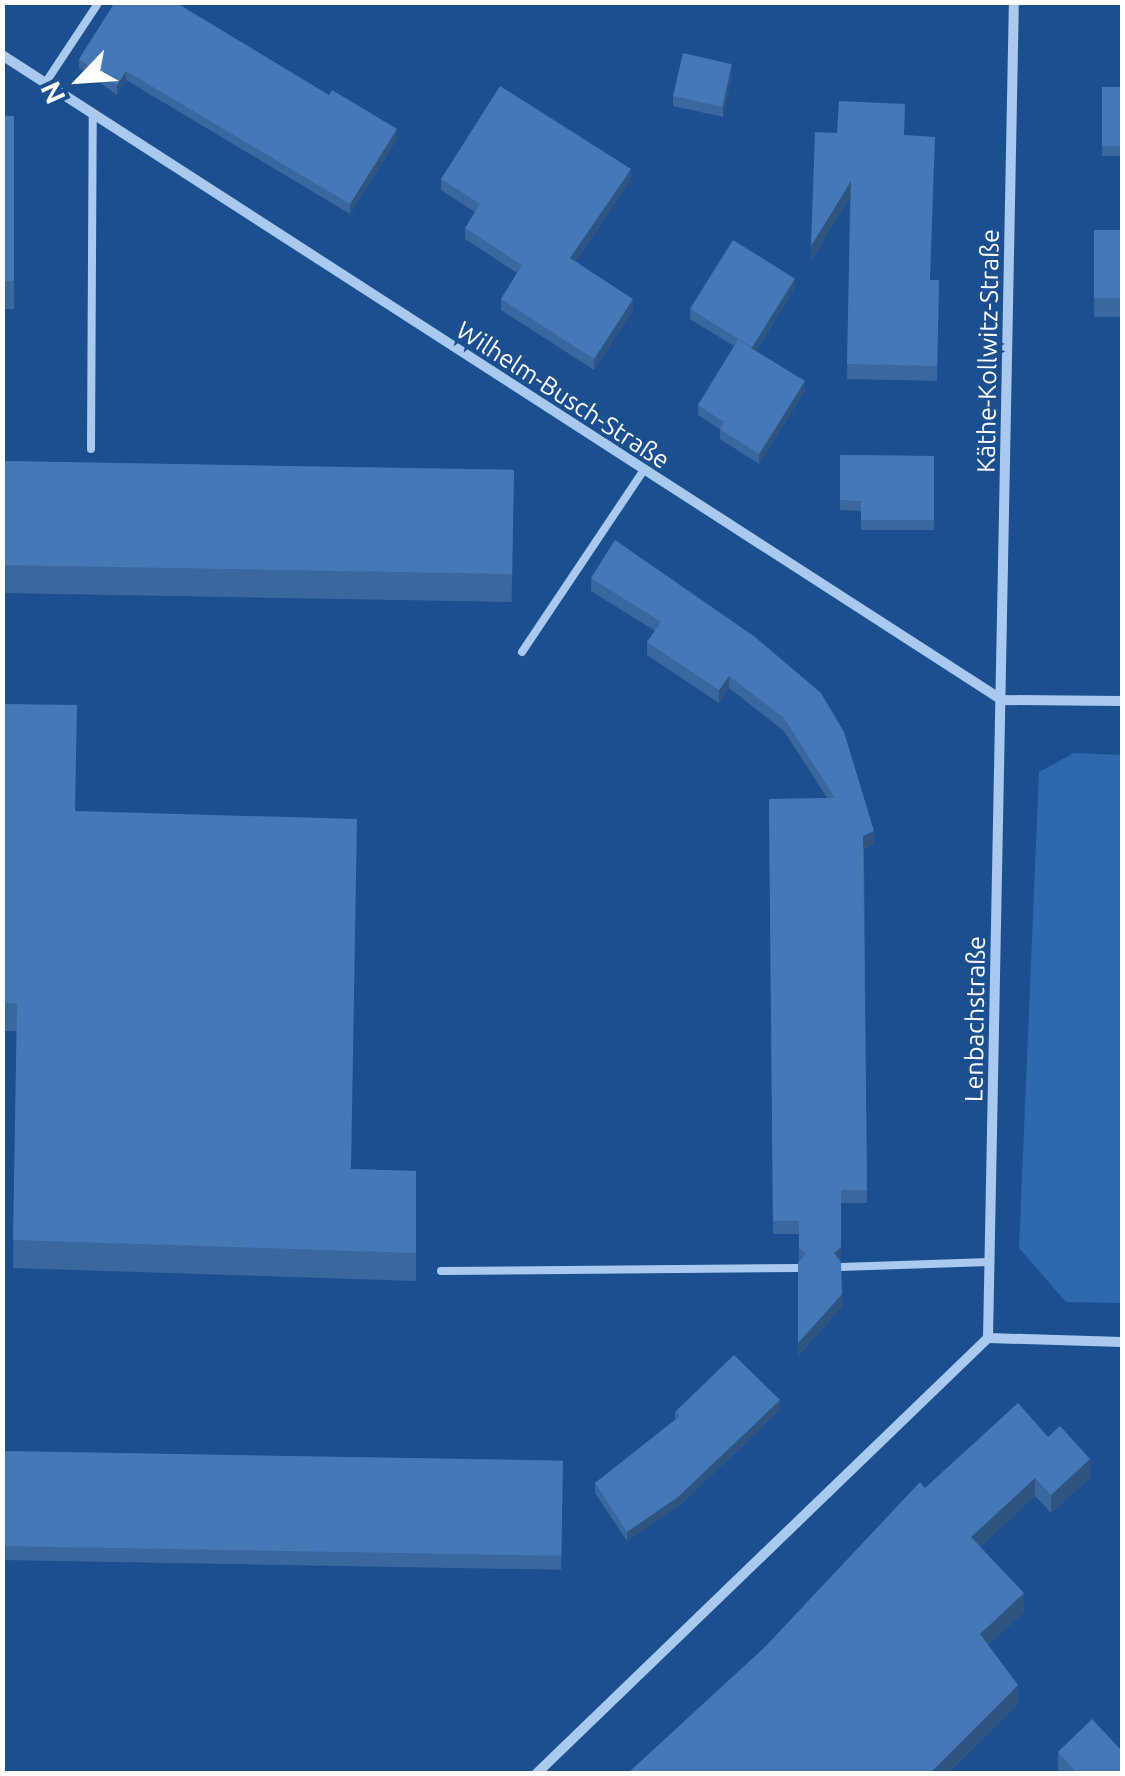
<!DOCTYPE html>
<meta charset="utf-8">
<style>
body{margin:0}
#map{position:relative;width:1125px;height:1776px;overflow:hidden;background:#1b4f8f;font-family:Ubuntu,sans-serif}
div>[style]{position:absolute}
.green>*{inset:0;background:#2e69ad}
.service>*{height:8px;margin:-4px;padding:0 4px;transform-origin:4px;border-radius:4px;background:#a9c9ee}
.minor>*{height:10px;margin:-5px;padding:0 5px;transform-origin:5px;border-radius:5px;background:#a9c9ee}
.wall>*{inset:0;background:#3a679d;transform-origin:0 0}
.shaded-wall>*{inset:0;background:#305480}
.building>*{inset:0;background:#4478b7;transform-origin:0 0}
span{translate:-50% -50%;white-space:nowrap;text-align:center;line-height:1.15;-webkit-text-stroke:8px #1b4f8f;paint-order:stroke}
.street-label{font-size:25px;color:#fff}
.frame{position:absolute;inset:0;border:5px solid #fff;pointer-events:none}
.north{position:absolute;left:30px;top:30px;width:100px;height:100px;-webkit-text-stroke:8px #1b4f8f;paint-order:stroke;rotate:245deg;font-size:28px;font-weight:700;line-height:40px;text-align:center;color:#fff}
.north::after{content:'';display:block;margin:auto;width:35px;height:45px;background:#fff;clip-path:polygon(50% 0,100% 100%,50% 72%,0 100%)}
</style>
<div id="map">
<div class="green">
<i style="clip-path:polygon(1074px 753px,1122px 755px,1122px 1303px,1066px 1302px,1019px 1248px,1039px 772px)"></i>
</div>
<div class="service">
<i style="left:44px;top:85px;width:100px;rotate:-56.5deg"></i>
<i style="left:91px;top:449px;width:332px;rotate:-89.7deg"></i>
<i style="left:522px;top:652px;width:219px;rotate:-56.2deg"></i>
<i style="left:841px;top:1267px;width:148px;rotate:-1.9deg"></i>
<i style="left:441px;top:1271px;width:358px;rotate:-0.5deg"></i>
</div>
<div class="minor">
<i style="left:2px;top:55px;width:1190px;rotate:32.82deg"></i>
<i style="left:1002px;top:700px;width:120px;rotate:0.5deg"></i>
<i style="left:988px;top:1338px;width:1336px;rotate:-88.89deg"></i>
<i style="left:536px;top:1774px;width:628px;rotate:-43.97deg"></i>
<i style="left:988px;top:1338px;width:134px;rotate:1.7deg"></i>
</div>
<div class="wall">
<i style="clip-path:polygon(79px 59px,397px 139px,350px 214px,126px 80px,117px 95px,79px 68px)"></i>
<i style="clip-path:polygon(732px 74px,723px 117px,673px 106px,673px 96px)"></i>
<i style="left:1102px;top:87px;width:20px;height:69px"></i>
<i style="left:2px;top:116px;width:12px;height:193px"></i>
<i style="clip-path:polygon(837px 133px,905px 135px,930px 280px,939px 280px,937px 381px,847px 379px,850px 196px,811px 261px)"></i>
<i style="clip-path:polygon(441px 179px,631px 180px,576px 261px,633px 310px,594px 370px,501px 310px,501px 299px,517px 273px,465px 239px,465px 228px,475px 212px,441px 190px)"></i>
<i style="left:1094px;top:230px;width:28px;height:87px"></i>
<i style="clip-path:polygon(795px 287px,756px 351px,805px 390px,759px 464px,720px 439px,720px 429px,698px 415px,698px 405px,734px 346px,690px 319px,690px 309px)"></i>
<i style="clip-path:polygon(840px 455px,934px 456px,934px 530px,861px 530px,861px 511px,840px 510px)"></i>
<i style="left:2px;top:461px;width:512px;height:132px;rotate:1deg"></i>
<i style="clip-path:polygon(591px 578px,755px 637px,874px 844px,864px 849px,867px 1203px,841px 1203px,840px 1260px,842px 1307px,798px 1356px,799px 1234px,773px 1234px,769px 799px,827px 798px,784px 731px,729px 688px,719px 703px,647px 655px,647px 642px,655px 631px,591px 591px)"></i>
<i style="clip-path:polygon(2px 704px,76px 811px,351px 1169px,416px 1171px,416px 1281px,13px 1268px,17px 1031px,2px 1031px)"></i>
<i style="clip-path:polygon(780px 1410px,678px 1507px,627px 1541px,595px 1493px,595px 1483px,675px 1420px,675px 1412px)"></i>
<i style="clip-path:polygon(1048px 1437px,1090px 1478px,1051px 1513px,1035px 1496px,980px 1547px,1024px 1612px,988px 1645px,1018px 1704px,947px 1774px,627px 1774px,764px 1648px,925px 1488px)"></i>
<i style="left:2px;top:1451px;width:561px;height:109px;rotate:1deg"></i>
<i style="clip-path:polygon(1058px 1752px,1122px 1774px,1061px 1774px,1058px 1770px)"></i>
</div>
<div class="shaded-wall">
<i style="clip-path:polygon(732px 64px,732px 74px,723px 117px,723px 107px)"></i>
<i style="clip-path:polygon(126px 71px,126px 80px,117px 95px,117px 85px)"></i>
<i style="clip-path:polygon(397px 129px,397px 139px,350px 214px,350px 204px)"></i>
<i style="clip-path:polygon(631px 169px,631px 180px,570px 269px,570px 258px)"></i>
<i style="clip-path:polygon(851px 181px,851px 196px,811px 261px,811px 246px)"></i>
<i style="clip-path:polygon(795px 278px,795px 287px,752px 357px,752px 347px)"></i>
<i style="clip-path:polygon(633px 299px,633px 310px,594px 370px,594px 359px)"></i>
<i style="clip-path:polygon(805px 381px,805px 390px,759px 464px,759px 454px)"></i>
<i style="clip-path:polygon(729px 676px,729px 688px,719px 703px,719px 690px)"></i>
<i style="clip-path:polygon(874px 831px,874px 844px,863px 849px,863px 836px)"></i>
<i style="clip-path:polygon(841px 1247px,841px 1260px,834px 1266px,834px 1253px)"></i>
<i style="clip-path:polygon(842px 1294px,842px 1307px,798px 1356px,798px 1343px)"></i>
<i style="clip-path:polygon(780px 1400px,780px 1410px,678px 1507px,627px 1541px,627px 1532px)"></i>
<i style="clip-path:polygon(1090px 1459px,1090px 1478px,1051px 1513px,1051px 1495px)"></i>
<i style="clip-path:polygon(1035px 1478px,1035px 1496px,971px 1556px,971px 1537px)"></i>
<i style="clip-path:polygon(1024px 1593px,1024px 1612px,980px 1652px,980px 1634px)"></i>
<i style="clip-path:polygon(1018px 1685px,1018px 1704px,947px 1774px,929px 1774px)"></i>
</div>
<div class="building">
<i style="clip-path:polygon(115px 2px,175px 2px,329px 95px,332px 90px,397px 129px,350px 204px,126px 71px,117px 85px,79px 59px)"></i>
<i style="left:683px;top:53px;width:50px;height:44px;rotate:13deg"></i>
<i style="clip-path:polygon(500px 86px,631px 169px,570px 258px,633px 299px,594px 359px,501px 299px,522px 265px,465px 228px,480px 204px,441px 179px)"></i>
<i style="left:1102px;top:87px;width:20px;height:59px"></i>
<i style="clip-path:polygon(839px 101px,905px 104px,904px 135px,935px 137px,930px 280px,939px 280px,937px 366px,847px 364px,851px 181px,811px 246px,815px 132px,837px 133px)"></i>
<i style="left:2px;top:116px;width:12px;height:165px"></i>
<i style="left:1094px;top:230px;width:28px;height:68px"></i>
<i style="left:733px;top:240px;width:73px;height:81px;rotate:32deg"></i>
<i style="clip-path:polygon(738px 340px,805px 381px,759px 454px,720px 429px,724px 422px,698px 405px)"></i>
<i style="clip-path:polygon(840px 455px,934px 456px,934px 520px,861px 520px,861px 501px,840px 500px)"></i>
<i style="left:2px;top:461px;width:512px;height:104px;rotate:1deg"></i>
<i style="clip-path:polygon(615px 540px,755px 637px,821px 693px,844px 732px,874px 831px,863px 836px,867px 1190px,841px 1190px,841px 1247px,834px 1253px,841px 1262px,842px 1294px,798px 1343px,798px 1263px,806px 1254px,799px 1248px,799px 1221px,773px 1221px,769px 799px,835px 798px,784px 718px,729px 676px,719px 690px,647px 642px,661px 622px,591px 578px)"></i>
<i style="clip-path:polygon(2px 704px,77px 705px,75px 811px,357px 819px,351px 1169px,416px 1171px,416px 1253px,13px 1240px,17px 1003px,2px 1003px)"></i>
<i style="clip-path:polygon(734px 1355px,780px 1400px,678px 1497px,627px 1532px,595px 1483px,680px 1416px,675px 1412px)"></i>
<i style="clip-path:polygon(1018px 1403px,1048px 1437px,1060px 1426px,1090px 1459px,1051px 1495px,1035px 1478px,971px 1537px,1024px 1593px,980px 1634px,1018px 1685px,929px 1774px,627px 1774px,764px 1648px,920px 1482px,925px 1488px)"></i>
<i style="left:2px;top:1451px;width:561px;height:95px;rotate:1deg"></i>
<i style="clip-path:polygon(1092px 1719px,1122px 1751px,1122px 1774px,1078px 1774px,1058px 1752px)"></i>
</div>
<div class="street-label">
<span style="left:988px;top:351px;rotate:-89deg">Käthe-Kollwitz-Straße</span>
<span style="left:563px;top:395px;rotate:33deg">Wilhelm-Busch-Straße</span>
<span style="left:975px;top:1019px;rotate:-89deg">Lenbachstraße</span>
</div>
<div class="frame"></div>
<div class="north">N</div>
</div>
